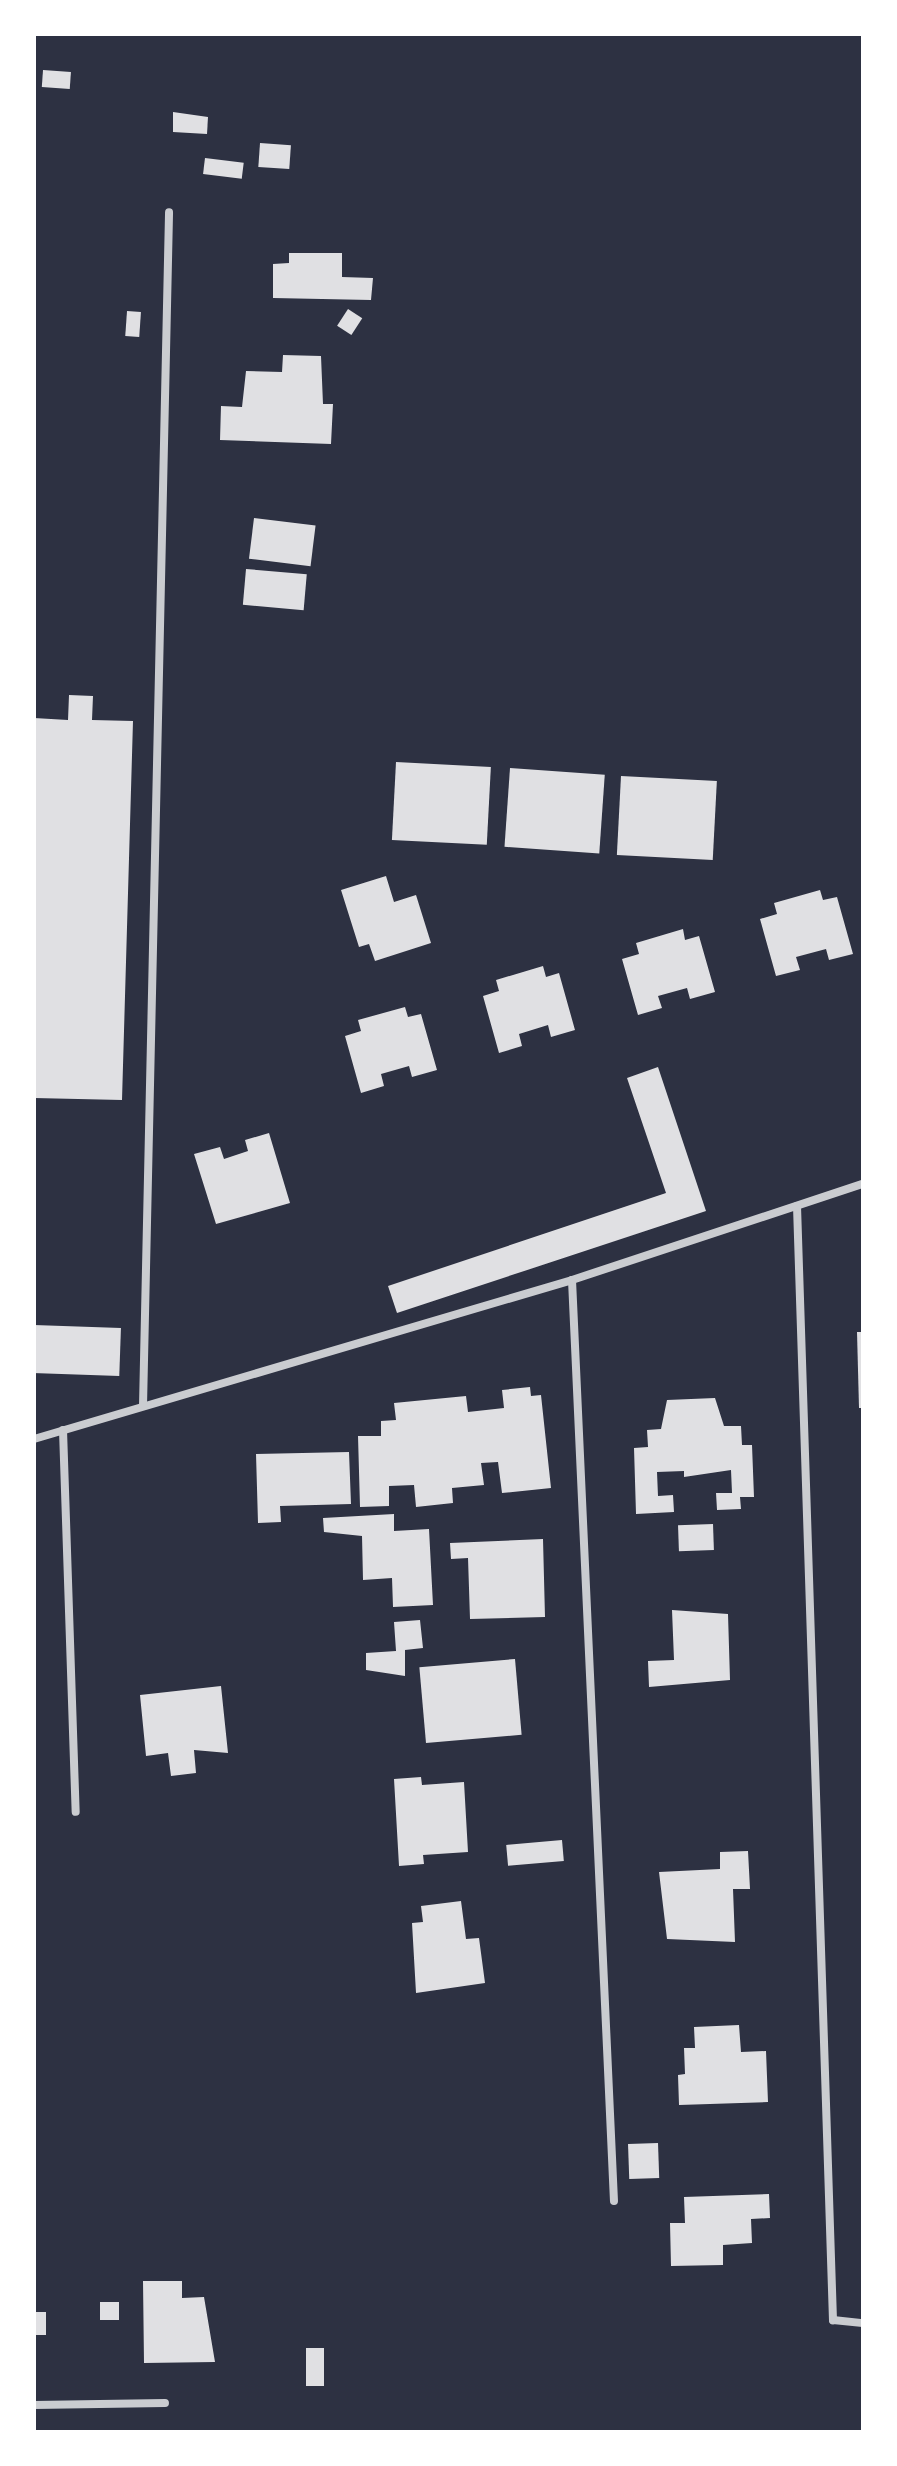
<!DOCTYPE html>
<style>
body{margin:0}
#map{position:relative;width:897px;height:2466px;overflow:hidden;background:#2d3142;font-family:"DejaVu Sans",sans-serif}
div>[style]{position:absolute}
.building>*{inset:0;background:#e0e0e3;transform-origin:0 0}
.minor>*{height:8px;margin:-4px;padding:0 4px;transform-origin:4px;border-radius:4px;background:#caccd0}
span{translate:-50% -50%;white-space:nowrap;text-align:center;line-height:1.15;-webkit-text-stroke:6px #fff;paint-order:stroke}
.frame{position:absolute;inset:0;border:36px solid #fff;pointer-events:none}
</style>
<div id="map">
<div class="building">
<i style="left:43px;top:70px;width:28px;height:17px;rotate:4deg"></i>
<i style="clip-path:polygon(173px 112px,208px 117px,207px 134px,173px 132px)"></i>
<i style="left:260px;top:143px;width:31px;height:24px;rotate:4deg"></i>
<i style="left:205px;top:158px;width:39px;height:16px;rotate:7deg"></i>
<i style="clip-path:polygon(289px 253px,342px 253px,342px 277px,373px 278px,371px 300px,273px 298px,273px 264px,289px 263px)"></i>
<i style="left:348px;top:309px;width:17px;height:20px;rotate:33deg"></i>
<i style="left:127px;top:311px;width:14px;height:25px;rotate:4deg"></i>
<i style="clip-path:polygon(283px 355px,321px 356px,323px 404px,333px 404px,331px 444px,220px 440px,221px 406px,242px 407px,246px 371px,282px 372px)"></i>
<i style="left:254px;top:518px;width:62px;height:41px;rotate:7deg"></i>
<i style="left:246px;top:569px;width:61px;height:36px;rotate:5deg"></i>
<i style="clip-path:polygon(69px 695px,93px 696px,92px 720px,133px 721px,122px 1100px,34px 1098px,34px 718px,68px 720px)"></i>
<i style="left:396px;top:762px;width:95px;height:78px;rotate:3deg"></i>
<i style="left:510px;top:768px;width:95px;height:79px;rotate:4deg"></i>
<i style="left:621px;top:776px;width:96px;height:79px;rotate:3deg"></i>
<i style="clip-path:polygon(386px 876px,394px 902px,416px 895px,431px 943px,375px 961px,369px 944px,359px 947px,341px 890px)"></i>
<i style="clip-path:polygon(820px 890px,823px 900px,837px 897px,853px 954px,829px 960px,826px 949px,796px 957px,800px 970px,776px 976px,760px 919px,777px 914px,774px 903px)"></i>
<i style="clip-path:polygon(683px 929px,685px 940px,699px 936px,715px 992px,690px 999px,687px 988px,658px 996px,662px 1008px,638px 1015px,622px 959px,639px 954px,636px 943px)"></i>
<i style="clip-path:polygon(543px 966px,546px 977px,559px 973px,575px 1030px,551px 1037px,548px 1025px,519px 1034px,522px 1046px,499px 1053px,483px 996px,499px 991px,496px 980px)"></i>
<i style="clip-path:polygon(405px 1007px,408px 1017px,421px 1014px,437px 1070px,412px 1077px,409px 1066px,381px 1074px,384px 1086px,361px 1093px,345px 1036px,361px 1031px,358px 1020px)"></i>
<i style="clip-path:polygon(658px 1067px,706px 1211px,397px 1313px,388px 1286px,666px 1193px,627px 1078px)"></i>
<i style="clip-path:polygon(269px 1133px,290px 1203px,216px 1224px,194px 1154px,220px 1147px,224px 1159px,248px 1151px,245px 1140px)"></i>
<i style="left:34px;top:1325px;width:87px;height:48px;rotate:2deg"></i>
<i style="clip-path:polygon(857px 1332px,863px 1332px,863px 1408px,859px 1408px)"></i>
<i style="clip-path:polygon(530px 1387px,531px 1396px,541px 1395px,551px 1488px,502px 1493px,498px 1462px,481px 1463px,484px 1485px,452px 1488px,453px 1503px,416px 1507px,414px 1485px,389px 1486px,389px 1506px,360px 1507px,358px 1436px,381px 1436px,381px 1421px,396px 1420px,394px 1403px,466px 1396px,468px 1412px,504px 1408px,502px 1390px)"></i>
<i style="clip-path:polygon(715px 1398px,724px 1426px,741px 1426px,742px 1445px,752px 1445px,754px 1497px,740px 1497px,741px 1509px,717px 1510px,716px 1493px,732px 1493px,731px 1470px,684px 1477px,684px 1471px,657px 1472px,658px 1496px,673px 1495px,674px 1512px,636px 1514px,634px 1448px,648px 1447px,647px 1430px,661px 1429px,667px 1400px)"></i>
<i style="clip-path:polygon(349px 1452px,351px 1504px,280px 1506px,281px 1522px,258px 1523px,256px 1454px)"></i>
<i style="clip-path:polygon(394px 1514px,394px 1531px,429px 1529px,433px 1605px,393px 1607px,392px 1578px,363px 1580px,362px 1536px,324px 1532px,323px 1518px)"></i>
<i style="left:713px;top:1524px;width:26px;height:35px;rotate:88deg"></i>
<i style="clip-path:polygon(543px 1539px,545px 1617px,470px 1619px,468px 1558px,451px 1559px,450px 1543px)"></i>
<i style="clip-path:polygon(672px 1610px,728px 1614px,730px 1680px,649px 1687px,648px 1661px,674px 1660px)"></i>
<i style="clip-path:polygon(420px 1620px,423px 1648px,405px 1650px,405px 1676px,366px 1670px,366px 1653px,396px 1651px,394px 1622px)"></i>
<i style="left:515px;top:1659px;width:76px;height:96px;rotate:85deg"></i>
<i style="clip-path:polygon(221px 1686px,228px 1753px,194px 1750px,196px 1773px,171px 1776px,168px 1753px,146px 1756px,140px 1695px)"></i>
<i style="clip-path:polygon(421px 1777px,422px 1785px,464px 1782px,468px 1852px,423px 1855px,424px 1864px,399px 1866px,394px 1779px)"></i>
<i style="left:562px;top:1840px;width:21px;height:56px;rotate:85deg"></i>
<i style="clip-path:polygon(748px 1851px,750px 1889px,733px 1889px,735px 1942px,667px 1939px,659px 1872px,720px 1869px,720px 1852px)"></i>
<i style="clip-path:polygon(461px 1901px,466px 1939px,479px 1938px,485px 1983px,416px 1993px,412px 1923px,423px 1922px,421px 1906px)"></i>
<i style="clip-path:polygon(739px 2025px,741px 2052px,766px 2051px,768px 2102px,679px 2105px,678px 2075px,685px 2074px,684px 2048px,695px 2048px,694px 2027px)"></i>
<i style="left:658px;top:2143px;width:35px;height:30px;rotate:88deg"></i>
<i style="clip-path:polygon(769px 2194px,770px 2218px,751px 2219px,752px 2243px,723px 2245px,723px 2265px,671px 2266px,670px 2223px,685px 2223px,684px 2197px)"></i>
<i style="clip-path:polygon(143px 2281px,182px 2281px,182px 2298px,204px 2297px,215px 2362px,144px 2363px)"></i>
<i style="left:100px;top:2302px;width:19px;height:18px"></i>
<i style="left:34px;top:2312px;width:12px;height:23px"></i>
<i style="left:306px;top:2348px;width:18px;height:38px"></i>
</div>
<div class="minor">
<i style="left:797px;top:1206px;width:1115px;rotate:88.15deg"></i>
<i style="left:833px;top:2320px;width:30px;rotate:6deg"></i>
<i style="left:572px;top:1280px;width:922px;rotate:87.39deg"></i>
<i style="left:143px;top:1406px;width:1194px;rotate:-88.75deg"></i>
<i style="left:63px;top:1430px;width:382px;rotate:88.1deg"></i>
<i style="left:34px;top:1439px;width:561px;rotate:-16.46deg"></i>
<i style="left:572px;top:1280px;width:306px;rotate:-18.3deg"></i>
<i style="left:34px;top:2405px;width:131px;rotate:-0.9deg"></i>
</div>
<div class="frame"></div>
</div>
